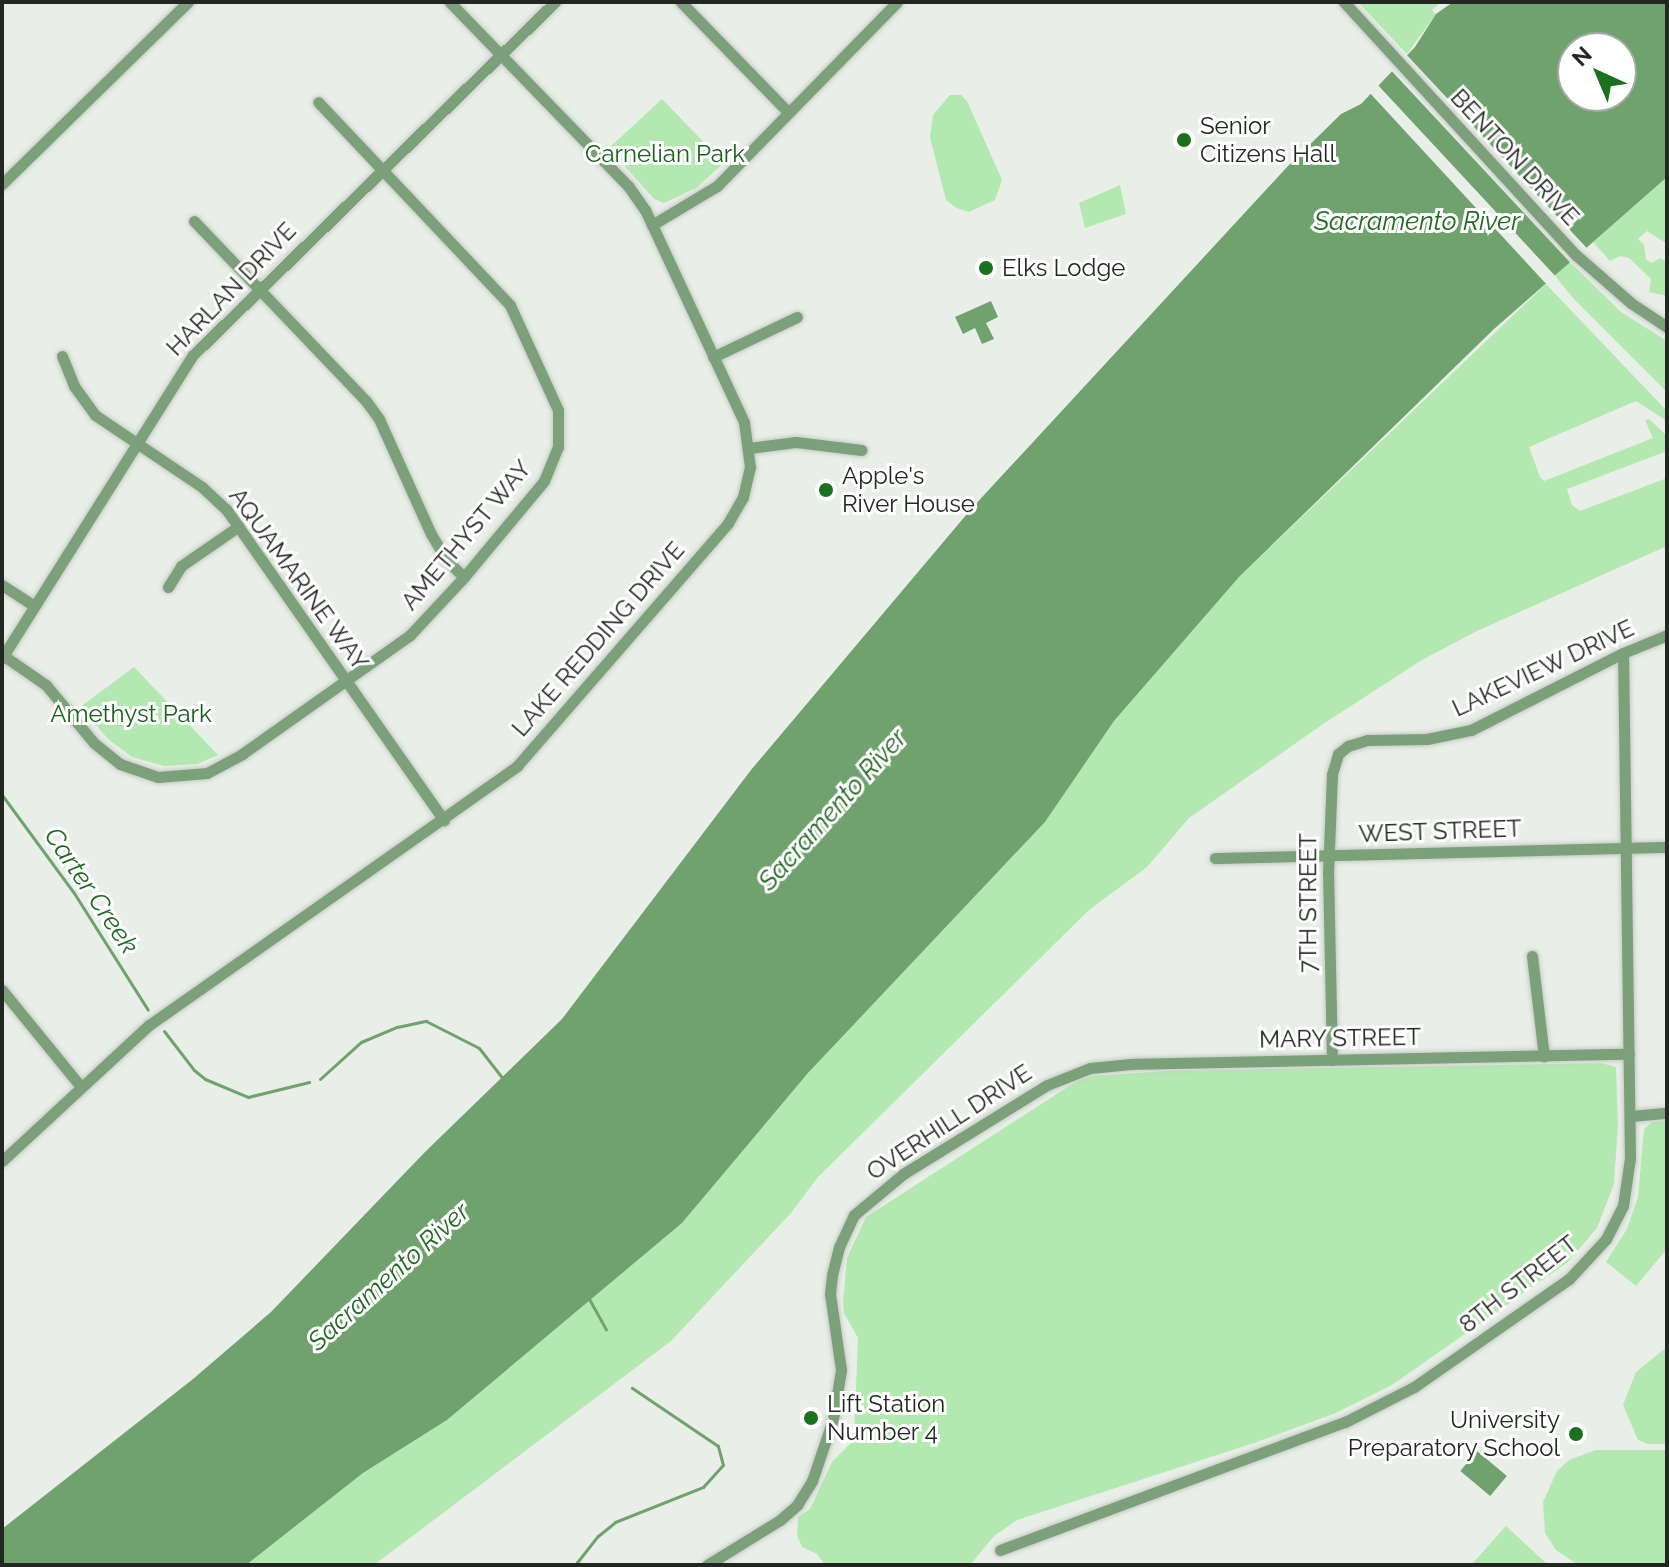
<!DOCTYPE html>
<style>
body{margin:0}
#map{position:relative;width:1669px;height:1567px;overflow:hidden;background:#e9efe8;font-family:Raleway,sans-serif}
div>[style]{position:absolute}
.green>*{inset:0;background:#b3e8b0}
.water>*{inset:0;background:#6fa26d;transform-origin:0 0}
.pier>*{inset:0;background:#e9efe8;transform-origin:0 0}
.stream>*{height:3px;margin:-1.5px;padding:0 1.5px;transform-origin:1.5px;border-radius:1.5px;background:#6fa26d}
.roads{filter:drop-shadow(0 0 2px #c6cbc5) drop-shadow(0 0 2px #c6cbc5)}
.minor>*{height:11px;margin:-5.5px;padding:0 5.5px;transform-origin:5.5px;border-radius:5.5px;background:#7ca17a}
.rail>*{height:3px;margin:-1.5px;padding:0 1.5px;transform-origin:1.5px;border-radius:1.5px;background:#383a38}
.dots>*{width:22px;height:22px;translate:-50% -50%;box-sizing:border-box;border:4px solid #fff;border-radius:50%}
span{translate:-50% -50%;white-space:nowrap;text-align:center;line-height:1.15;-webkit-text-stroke:6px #fff;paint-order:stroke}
.poi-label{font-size:24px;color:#242624}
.left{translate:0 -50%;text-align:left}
.right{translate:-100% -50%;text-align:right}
.park-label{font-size:24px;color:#17601a}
.street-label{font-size:24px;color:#242624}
.water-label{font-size:26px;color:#206722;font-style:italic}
.frame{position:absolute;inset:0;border:4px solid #242624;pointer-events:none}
.north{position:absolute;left:1557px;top:32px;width:80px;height:80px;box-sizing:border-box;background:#fff;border:2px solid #a7a8a7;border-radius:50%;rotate:316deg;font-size:22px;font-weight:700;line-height:32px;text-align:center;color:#242624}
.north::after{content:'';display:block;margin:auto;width:28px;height:36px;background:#1a721e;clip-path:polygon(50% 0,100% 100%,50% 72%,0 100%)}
</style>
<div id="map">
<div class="green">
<i style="clip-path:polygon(1358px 2px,1441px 2px,1432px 10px,1436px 14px,1407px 54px)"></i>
<i style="clip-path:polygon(950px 95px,961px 95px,967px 101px,1002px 180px,995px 200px,969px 212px,956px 208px,946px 200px,930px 138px,933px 115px)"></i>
<i style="clip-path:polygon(662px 99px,724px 163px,696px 188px,664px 203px,654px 199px,609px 148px)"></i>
<i style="clip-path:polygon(1667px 177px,1667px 244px,1647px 231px,1638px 239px,1644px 245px,1646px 259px,1651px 263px,1661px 258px,1667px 263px,1667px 296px,1649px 292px,1651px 279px,1629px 258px,1620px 256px,1610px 261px,1593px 242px)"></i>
<i style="clip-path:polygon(1120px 185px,1126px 214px,1085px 228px,1079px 203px)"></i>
<i style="clip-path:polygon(1570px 262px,1621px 312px,1667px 341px,1667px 392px,1573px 298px,1555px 276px)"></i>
<i style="clip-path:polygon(1546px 284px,1667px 411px,1667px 421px,1636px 401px,1529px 447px,1540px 477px,1544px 481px,1653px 438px,1645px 420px,1649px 419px,1667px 436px,1667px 451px,1567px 489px,1572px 505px,1580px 511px,1667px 478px,1667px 546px,1477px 631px,1422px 660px,1323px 724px,1189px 818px,1147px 867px,1089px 910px,818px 1177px,791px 1213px,671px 1341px,374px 1565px,246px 1565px,363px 1473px,447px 1420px,682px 1223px,808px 1073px,1045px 822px,1114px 721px,1239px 577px)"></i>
<i style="clip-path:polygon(134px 667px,218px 755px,197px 764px,164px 766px,132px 757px,108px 739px,80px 707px)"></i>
<i style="clip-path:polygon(1601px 1063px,1616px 1067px,1618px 1125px,1614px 1184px,1597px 1228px,1568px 1262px,1392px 1385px,1336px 1413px,1254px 1443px,1017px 1520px,994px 1536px,970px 1565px,825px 1565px,817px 1554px,802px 1547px,797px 1535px,798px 1517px,810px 1509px,832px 1462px,854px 1440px,858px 1338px,844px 1313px,843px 1301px,847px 1258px,866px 1217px,1077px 1081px,1094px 1076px,1167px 1071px)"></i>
<i style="clip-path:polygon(1667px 1121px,1667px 1249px,1636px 1286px,1606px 1262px,1627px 1229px,1638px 1197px,1644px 1129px,1652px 1122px)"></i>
<i style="clip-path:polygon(1667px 1347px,1667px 1444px,1648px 1444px,1638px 1440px,1623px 1405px,1636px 1372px)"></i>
<i style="clip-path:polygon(1596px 1450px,1667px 1450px,1667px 1565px,1578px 1565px,1556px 1550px,1545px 1533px,1543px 1502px,1557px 1471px,1569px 1460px)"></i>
<i style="clip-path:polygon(1506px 1526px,1548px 1565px,1471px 1565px)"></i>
</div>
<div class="water">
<i style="clip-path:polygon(evenodd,1453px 2px,1667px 2px,1667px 177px,1494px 329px,1239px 577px,1114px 721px,1045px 822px,808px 1073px,682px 1223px,447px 1420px,363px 1473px,246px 1565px,2px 1565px,2px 1529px,193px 1379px,271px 1312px,425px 1152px,562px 1019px,751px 770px,972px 508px,1288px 166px,1341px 114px,1361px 104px,1415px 47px,1436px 14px,1453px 2px,1573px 48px,1621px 48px,1621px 96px,1573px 96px,1573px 48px)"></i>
<i style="clip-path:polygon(991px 301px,998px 317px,986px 323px,994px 339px,982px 344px,975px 328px,963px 334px,955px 317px)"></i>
<i style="left:1477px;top:1451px;width:39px;height:26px;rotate:40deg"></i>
</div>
<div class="pier">
<i style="left:1404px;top:52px;width:272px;height:22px;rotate:47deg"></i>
<i style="clip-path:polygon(1376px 83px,1483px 198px,1558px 279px,1549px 287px,1368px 91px)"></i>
</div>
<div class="stream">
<i style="left:2px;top:795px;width:122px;rotate:53.7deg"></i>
<i style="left:74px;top:893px;width:138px;rotate:57.7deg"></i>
<i style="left:164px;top:1031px;width:49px;rotate:52.4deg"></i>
<i style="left:194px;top:1070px;width:14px;rotate:39deg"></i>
<i style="left:205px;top:1079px;width:47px;rotate:22.7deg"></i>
<i style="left:248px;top:1097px;width:63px;rotate:-13.8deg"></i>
<i style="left:320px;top:1079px;width:55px;rotate:-42.1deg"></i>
<i style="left:361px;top:1042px;width:39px;rotate:-23deg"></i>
<i style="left:397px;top:1027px;width:30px;rotate:-12deg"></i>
<i style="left:426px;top:1021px;width:59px;rotate:27deg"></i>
<i style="left:479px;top:1048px;width:39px;rotate:52deg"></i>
<i style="left:588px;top:1297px;width:37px;rotate:61deg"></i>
<i style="left:575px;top:1565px;width:37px;rotate:-52deg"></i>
<i style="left:598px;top:1536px;width:22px;rotate:-39deg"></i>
<i style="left:615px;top:1522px;width:95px;rotate:-21.7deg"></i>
<i style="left:703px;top:1487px;width:30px;rotate:-48deg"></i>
<i style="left:723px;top:1465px;width:20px;rotate:-105deg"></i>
<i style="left:718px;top:1446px;width:104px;rotate:-146deg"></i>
</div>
<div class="roads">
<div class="minor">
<i style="left:681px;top:2px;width:153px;rotate:45.8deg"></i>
<i style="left:1344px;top:2px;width:343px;rotate:47.5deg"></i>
<i style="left:1576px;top:255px;width:73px;rotate:41.1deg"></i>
<i style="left:1631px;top:303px;width:43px;rotate:33.7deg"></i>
<i style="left:2px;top:184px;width:260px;rotate:-44.4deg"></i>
<i style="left:194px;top:221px;width:249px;rotate:46.3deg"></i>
<i style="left:366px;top:401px;width:22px;rotate:54deg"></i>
<i style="left:379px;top:419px;width:126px;rotate:65.7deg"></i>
<i style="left:431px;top:534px;width:31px;rotate:59deg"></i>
<i style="left:447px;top:561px;width:23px;rotate:43deg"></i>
<i style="left:652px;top:225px;width:76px;rotate:-31deg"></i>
<i style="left:717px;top:186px;width:257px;rotate:-45.6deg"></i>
<i style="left:62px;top:356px;width:32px;rotate:68deg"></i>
<i style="left:74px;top:386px;width:36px;rotate:54deg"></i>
<i style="left:95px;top:415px;width:129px;rotate:33.9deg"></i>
<i style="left:202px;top:487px;width:33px;rotate:43deg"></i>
<i style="left:226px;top:509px;width:380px;rotate:55deg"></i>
<i style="left:713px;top:357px;width:93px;rotate:-25.5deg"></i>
<i style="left:749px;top:448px;width:47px;rotate:-7.3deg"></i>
<i style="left:796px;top:442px;width:66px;rotate:6.9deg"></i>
<i style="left:2px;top:585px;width:38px;rotate:33deg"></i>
<i style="left:168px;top:587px;width:25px;rotate:-58deg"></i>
<i style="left:181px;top:566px;width:70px;rotate:-34.6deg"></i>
<i style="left:4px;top:656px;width:51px;rotate:34.6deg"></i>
<i style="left:46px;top:685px;width:75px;rotate:50.4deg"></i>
<i style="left:94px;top:743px;width:33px;rotate:39deg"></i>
<i style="left:120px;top:764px;width:40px;rotate:18.9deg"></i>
<i style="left:158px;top:777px;width:49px;rotate:-4.7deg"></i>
<i style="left:207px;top:773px;width:40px;rotate:-28deg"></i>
<i style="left:242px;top:754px;width:206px;rotate:-35.3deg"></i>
<i style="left:410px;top:635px;width:79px;rotate:-47deg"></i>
<i style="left:464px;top:577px;width:125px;rotate:-50.2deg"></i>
<i style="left:544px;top:481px;width:37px;rotate:-68deg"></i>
<i style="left:558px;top:447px;width:37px;rotate:-90deg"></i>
<i style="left:558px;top:410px;width:115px;rotate:-114.6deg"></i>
<i style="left:510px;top:305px;width:279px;rotate:-133.4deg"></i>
<i style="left:2px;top:658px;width:358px;rotate:-57.8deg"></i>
<i style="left:193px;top:355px;width:506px;rotate:-44.28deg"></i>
<i style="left:1215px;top:858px;width:452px;rotate:-1.4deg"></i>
<i style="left:1532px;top:956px;width:101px;rotate:83.2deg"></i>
<i style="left:2px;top:990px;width:125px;rotate:50.8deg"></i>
<i style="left:1332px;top:1060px;width:186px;rotate:-91.2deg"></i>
<i style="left:1328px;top:874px;width:100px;rotate:-87.7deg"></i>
<i style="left:1332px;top:774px;width:21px;rotate:-73deg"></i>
<i style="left:1338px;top:754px;width:13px;rotate:-39deg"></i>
<i style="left:1348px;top:746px;width:21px;rotate:-17deg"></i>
<i style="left:1368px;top:740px;width:59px;rotate:-1deg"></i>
<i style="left:1427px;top:739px;width:45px;rotate:-11.6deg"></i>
<i style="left:1471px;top:730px;width:170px;rotate:-26.9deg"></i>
<i style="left:1623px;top:653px;width:48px;rotate:-22.2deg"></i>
<i style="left:1630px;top:1116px;width:37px;rotate:-5deg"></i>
<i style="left:2px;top:1161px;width:200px;rotate:-42.8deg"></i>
<i style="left:149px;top:1025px;width:450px;rotate:-35.1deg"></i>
<i style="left:517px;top:766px;width:322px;rotate:-49deg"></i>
<i style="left:728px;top:523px;width:30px;rotate:-60deg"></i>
<i style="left:743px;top:497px;width:31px;rotate:-77deg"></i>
<i style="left:750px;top:467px;width:45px;rotate:-97.6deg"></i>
<i style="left:744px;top:422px;width:234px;rotate:-115deg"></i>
<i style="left:645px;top:210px;width:29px;rotate:-125deg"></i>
<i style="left:628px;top:186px;width:256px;rotate:-134.1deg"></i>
<i style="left:1000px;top:1550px;width:368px;rotate:-20.4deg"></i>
<i style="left:1345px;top:1422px;width:77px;rotate:-26.9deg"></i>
<i style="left:1414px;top:1387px;width:189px;rotate:-34.9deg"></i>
<i style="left:1569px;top:1279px;width:54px;rotate:-47.2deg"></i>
<i style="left:1606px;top:1239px;width:37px;rotate:-63deg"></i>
<i style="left:1623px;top:1206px;width:49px;rotate:-81.7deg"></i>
<i style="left:1630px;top:1158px;width:505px;rotate:-90.79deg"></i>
<i style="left:707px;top:1565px;width:86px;rotate:-31.7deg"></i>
<i style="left:780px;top:1520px;width:23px;rotate:-41deg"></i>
<i style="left:797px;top:1505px;width:28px;rotate:-58deg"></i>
<i style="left:812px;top:1481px;width:65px;rotate:-71.3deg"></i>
<i style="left:833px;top:1419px;width:50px;rotate:-80.7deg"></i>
<i style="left:841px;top:1370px;width:77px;rotate:-98.2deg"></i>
<i style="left:830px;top:1294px;width:19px;rotate:-84deg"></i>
<i style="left:832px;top:1275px;width:29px;rotate:-76deg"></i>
<i style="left:839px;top:1247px;width:35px;rotate:-65deg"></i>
<i style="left:854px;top:1215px;width:64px;rotate:-39.9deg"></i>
<i style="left:903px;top:1174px;width:169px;rotate:-31.7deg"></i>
<i style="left:1047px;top:1085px;width:46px;rotate:-21.6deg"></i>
<i style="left:1090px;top:1068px;width:41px;rotate:-5.6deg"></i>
<i style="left:1131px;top:1064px;width:498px;rotate:-1.2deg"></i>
</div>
</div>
<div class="rail">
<i style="left:1665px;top:2px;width:4px;rotate:56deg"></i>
</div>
<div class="dots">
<i style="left:1184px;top:140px;background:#1a721e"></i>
<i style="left:986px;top:268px;background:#1a721e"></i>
<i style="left:826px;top:490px;background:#1a721e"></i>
<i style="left:811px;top:1418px;background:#1a721e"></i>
<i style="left:1576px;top:1434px;background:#1a721e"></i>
</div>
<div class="poi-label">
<span class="left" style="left:1200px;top:140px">Senior<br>Citizens Hall</span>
<span class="left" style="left:1002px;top:268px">Elks Lodge</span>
<span class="left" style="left:842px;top:490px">Apple's<br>River House</span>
<span class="left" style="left:827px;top:1418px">Lift Station<br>Number 4</span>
<span class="right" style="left:1560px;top:1434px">University<br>Preparatory School</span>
</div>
<div class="park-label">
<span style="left:665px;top:154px">Carnelian Park</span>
<span style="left:131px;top:714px">Amethyst Park</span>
</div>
<div class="street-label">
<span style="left:1515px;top:157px;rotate:47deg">BENTON DRIVE</span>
<span style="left:231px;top:289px;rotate:-46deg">HARLAN DRIVE</span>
<span style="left:466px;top:535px;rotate:-50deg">AMETHYST WAY</span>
<span style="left:299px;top:579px;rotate:54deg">AQUAMARINE WAY</span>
<span style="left:598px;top:639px;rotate:-49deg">LAKE REDDING DRIVE</span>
<span style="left:1543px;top:668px;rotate:-25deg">LAKEVIEW DRIVE</span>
<span style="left:1440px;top:831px;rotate:-2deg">WEST STREET</span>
<span style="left:1308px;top:903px;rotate:-90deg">7TH STREET</span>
<span style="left:1340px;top:1038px;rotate:-1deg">MARY STREET</span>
<span style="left:949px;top:1122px;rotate:-33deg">OVERHILL DRIVE</span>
<span style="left:1518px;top:1284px;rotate:-38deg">8TH STREET</span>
</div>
<div class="water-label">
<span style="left:1417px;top:222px">Sacramento River</span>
<span style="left:833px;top:810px;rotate:-48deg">Sacramento River</span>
<span style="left:91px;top:891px;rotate:56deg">Carter Creek</span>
<span style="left:389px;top:1277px;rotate:-42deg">Sacramento River</span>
</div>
<div class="frame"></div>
<div class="north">N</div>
</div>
